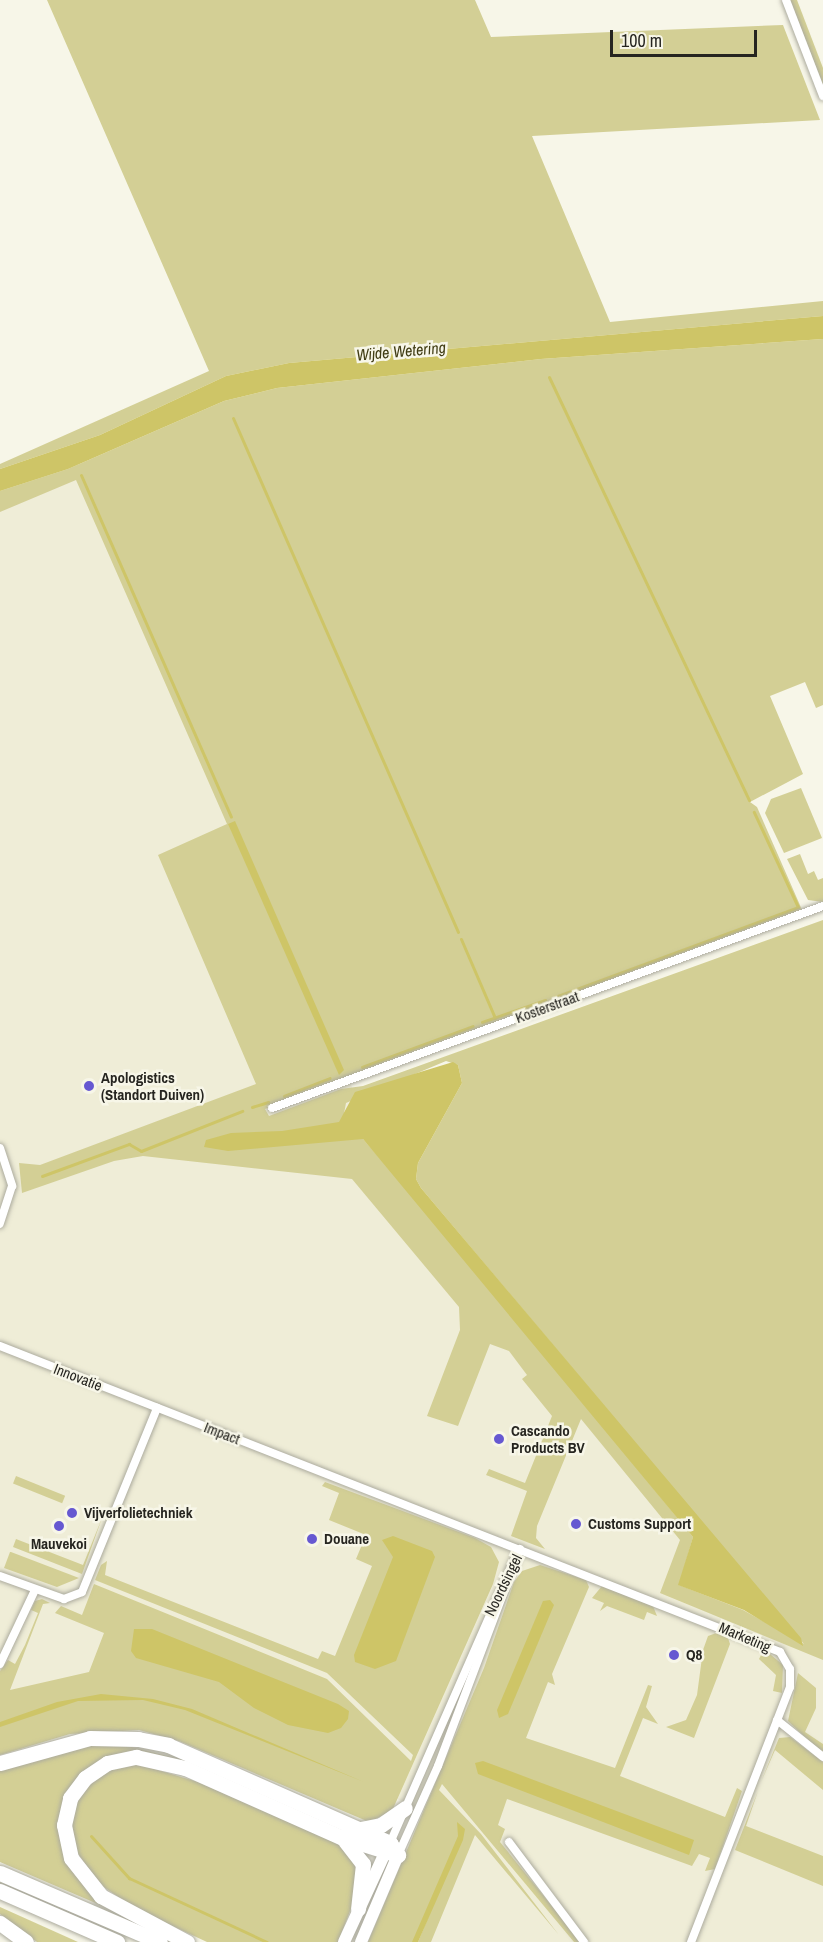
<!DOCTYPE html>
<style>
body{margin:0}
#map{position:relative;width:823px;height:1942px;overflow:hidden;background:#f7f6e8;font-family:"Archivo Narrow",sans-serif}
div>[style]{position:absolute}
.built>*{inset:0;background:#efedd7}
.green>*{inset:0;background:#d3cf95;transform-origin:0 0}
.water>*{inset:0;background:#cec567}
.stream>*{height:3px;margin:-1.5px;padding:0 1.5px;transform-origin:1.5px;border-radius:1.5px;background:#cec567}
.roads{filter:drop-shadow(0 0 2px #acab9e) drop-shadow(0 0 2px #acab9e)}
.minor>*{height:8px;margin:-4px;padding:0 4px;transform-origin:4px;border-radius:4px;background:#fff}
.primary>*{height:12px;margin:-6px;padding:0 6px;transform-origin:6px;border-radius:6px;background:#fff}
.motorway>*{height:15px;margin:-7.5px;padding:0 7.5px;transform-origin:7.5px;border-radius:7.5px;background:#fff}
.dots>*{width:16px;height:16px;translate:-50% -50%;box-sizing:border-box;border:3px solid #f7f6e8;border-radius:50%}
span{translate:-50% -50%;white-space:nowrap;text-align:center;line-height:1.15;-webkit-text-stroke:5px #f7f6e8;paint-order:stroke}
.street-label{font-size:15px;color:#262520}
.poi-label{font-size:15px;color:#262520;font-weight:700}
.left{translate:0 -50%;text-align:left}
.water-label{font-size:16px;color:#403c14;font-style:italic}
.scale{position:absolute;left:610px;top:30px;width:147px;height:27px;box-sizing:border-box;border:3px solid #262520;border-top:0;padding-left:8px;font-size:18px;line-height:21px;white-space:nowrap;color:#262520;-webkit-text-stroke:4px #f7f6e8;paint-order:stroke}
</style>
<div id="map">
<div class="built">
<i style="clip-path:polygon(73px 456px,345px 1068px,372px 1142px,799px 1638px,823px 1648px,823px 1942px,415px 1942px,460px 1826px,206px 1717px,0 1724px,0 481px)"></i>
</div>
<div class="green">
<i style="clip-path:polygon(47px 0,475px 0,491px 37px,783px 25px,820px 120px,532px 136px,610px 322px,823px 301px,823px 316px,289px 363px,226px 376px,100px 435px,0 469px,0 464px,209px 371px)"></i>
<i style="clip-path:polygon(790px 0,797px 0,823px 68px,823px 85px)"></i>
<i style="clip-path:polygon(evenodd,823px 339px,823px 705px,816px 708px,805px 682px,770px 696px,803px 774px,750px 802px,757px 807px,803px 912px,265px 1109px,269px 1116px,341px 1089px,363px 1086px,823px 920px,823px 1660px,660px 1593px,680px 1540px,581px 1419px,537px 1526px,536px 1538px,545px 1549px,511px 1536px,527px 1491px,486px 1475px,489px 1469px,525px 1483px,552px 1416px,522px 1379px,527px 1375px,509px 1351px,490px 1344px,458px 1426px,427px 1416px,460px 1330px,459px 1307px,352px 1179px,143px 1156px,114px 1161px,22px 1193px,19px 1163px,40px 1165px,256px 1084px,158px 855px,227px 824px,76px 480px,0 512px,0 491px,68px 469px,224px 401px,277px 388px,541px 359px,823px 339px,446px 1061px,458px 1065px,462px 1083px,418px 1163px,416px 1179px,421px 1188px,804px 1644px,743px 1610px,679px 1585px,693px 1537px,446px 1235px,363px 1139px,342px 1124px,346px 1103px,446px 1061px)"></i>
<i style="clip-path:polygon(801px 788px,822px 838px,784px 853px,765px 813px,771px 799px)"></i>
<i style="clip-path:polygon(800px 854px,808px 874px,814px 871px,818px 880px,823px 878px,823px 902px,808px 900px,787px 859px)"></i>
<i style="left:16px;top:1476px;width:53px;height:8px;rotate:22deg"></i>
<i style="clip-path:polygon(325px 1482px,475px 1538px,491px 1547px,499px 1562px,493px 1584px,392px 1811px,369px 1822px,179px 1741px,139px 1730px,70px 1734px,0 1755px,0 1671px,8px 1660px,15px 1664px,25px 1645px,38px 1613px,31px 1610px,35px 1601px,42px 1599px,50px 1603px,43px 1604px,10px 1690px,89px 1672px,104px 1633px,55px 1613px,61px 1606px,82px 1615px,94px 1584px,327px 1679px,411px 1761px,413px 1755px,327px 1673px,95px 1580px,101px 1565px,107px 1561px,105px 1575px,318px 1659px,322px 1651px,335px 1656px,372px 1566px,356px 1559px,366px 1535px,329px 1520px,339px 1493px,322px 1486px)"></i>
<i style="clip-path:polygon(102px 1518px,82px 1574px,13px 1547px,16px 1539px,83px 1565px)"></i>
<i style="clip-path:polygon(10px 1552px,11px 1552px,79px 1578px,57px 1587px,4px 1568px)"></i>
<i style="clip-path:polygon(540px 1565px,586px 1580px,589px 1587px,552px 1674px,555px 1685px,548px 1682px,526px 1738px,615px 1768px,648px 1685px,652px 1686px,646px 1707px,658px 1724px,643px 1718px,620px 1776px,725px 1817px,737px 1788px,742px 1791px,715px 1869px,705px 1871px,710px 1858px,699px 1854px,692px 1866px,507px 1799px,498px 1825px,505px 1829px,500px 1842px,581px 1942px,574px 1942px,442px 1784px,439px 1790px,481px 1834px,559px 1935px,475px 1835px,431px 1942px,418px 1942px,463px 1834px,415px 1942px,368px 1942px,484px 1668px,514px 1582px,522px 1571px)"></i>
<i style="clip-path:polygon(602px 1586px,653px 1606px,657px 1616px,647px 1612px,644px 1620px,607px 1606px,600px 1611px,604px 1603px,592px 1598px)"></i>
<i style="clip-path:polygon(719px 1632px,727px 1635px,730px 1644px,694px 1738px,666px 1727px,686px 1720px,697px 1695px,703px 1650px,708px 1636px)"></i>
<i style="clip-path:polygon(764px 1649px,783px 1665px,782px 1693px,773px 1691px,776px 1675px,759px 1659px)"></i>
<i style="clip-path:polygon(798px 1673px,816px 1688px,816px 1708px,805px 1732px,823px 1744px,823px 1754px,788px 1721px)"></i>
<i style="clip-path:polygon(790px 1737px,823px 1762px,823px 1790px,775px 1750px,761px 1782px,779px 1738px)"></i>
<i style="clip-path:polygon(116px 1743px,183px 1760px,91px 1766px,61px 1837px,121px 1914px,0 1862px,0 1766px,78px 1746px)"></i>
<i style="clip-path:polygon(138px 1764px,198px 1782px,339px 1844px,358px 1863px,357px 1893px,338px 1942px,207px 1942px,136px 1909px,98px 1883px,75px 1849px,72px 1824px,77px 1803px,89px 1784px,108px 1770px)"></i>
<i style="clip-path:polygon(758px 1791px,746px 1826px,823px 1856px,823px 1886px,735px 1850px)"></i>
<i style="clip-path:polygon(0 1907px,78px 1942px,37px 1942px,0 1914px)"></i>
</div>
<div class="water">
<i style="clip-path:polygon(823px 316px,823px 339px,541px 359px,277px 388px,224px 401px,68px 469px,0 491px,0 469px,100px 435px,226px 376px,289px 363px)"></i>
<i style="clip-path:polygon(235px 821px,344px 1070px,339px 1075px,228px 824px)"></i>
<i style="clip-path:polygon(453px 1062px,458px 1065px,462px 1083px,418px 1163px,416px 1179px,421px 1188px,801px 1638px,803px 1646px,744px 1610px,678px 1585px,693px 1537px,363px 1139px,228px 1151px,204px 1147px,206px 1140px,231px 1133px,282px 1131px,339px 1122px,355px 1092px)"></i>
<i style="clip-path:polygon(393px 1536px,432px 1551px,435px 1557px,396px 1661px,375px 1669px,355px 1662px,354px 1655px,393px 1557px,382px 1540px)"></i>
<i style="clip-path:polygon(550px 1600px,554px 1605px,508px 1714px,499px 1718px,497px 1710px,543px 1601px)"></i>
<i style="clip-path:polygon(134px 1629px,152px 1629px,338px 1704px,349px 1711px,348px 1719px,341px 1728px,328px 1733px,288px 1725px,254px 1708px,219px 1682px,136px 1658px,131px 1651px)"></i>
<i style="clip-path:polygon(101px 1694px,153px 1699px,192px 1709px,364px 1782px,185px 1710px,143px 1700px,78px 1701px,0 1727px,0 1722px,57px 1702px)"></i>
<i style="clip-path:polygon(483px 1761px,694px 1840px,689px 1855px,478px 1774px,475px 1763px)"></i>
<i style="clip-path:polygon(457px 1822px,465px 1829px,463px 1840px,418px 1942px,412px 1942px,458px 1836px)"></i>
</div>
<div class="stream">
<i style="left:549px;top:377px;width:468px;rotate:64.7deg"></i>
<i style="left:233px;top:418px;width:561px;rotate:66.36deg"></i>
<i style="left:81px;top:475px;width:373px;rotate:66.3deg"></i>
<i style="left:461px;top:939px;width:86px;rotate:66.7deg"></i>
<i style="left:555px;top:997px;width:259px;rotate:-20.3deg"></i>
<i style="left:798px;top:907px;width:105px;rotate:-114.9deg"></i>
<i style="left:482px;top:1022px;width:67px;rotate:-19.2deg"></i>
<i style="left:362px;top:1067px;width:118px;rotate:-20.3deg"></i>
<i style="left:284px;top:1096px;width:49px;rotate:-21.4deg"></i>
<i style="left:252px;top:1107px;width:17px;rotate:-17deg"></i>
<i style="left:42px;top:1176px;width:93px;rotate:-20.2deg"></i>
<i style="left:129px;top:1144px;width:14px;rotate:30deg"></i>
<i style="left:141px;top:1151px;width:109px;rotate:-21.6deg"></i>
<i style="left:91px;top:1836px;width:57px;rotate:47.9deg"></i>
<i style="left:129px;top:1878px;width:152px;rotate:24.9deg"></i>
</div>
<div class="roads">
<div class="minor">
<i style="left:786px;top:0;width:103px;rotate:68.9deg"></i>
<i style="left:272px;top:1108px;width:587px;rotate:-20.13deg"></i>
<i style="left:0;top:1148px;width:40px;rotate:72deg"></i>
<i style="left:12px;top:1186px;width:40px;rotate:108deg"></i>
<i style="left:0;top:1346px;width:838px;rotate:21.42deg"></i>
<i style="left:780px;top:1652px;width:20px;rotate:60deg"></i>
<i style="left:790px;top:1669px;width:18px;rotate:90deg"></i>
<i style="left:790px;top:1687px;width:274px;rotate:111.2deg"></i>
<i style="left:0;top:1576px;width:68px;rotate:19.8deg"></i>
<i style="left:64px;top:1599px;width:19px;rotate:-21deg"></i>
<i style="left:82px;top:1592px;width:199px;rotate:-67.8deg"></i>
<i style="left:0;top:1664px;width:82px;rotate:-64.7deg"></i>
<i style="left:777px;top:1720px;width:59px;rotate:38.8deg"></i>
<i style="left:509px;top:1842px;width:125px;rotate:53.1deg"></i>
<i style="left:390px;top:1843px;width:311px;rotate:-66.3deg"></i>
<i style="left:398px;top:1855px;width:98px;rotate:-65.8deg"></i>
<i style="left:438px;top:1766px;width:232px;rotate:-69.3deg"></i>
</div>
<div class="primary">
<i style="left:344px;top:1942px;width:108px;rotate:-65.3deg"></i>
<i style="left:361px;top:1942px;width:95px;rotate:-67deg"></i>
</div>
<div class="motorway">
<i style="left:0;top:1763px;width:93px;rotate:-15.5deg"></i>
<i style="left:90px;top:1738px;width:48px;rotate:1.2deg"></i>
<i style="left:138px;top:1739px;width:31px;rotate:11deg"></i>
<i style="left:168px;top:1745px;width:243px;rotate:23.8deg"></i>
<i style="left:390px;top:1843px;width:14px;rotate:56deg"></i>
<i style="left:360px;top:1829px;width:21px;rotate:-11deg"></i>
<i style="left:381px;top:1825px;width:29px;rotate:-35deg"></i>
<i style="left:345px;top:1841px;width:29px;rotate:52deg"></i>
<i style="left:363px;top:1864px;width:45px;rotate:96.3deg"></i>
<i style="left:0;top:1873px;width:174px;rotate:23.3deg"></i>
<i style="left:0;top:1891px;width:128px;rotate:23.6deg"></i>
<i style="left:0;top:1923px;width:32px;rotate:36deg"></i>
<i style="left:187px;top:1942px;width:98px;rotate:-151.9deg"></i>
<i style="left:101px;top:1896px;width:48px;rotate:-128.3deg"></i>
<i style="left:71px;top:1858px;width:34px;rotate:-102deg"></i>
<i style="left:64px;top:1825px;width:28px;rotate:-77deg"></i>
<i style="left:70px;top:1798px;width:25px;rotate:-53deg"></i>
<i style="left:85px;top:1778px;width:27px;rotate:-34deg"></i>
<i style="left:107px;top:1763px;width:30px;rotate:-12deg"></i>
<i style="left:136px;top:1757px;width:50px;rotate:12.7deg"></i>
<i style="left:185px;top:1768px;width:171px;rotate:23.9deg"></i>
<i style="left:341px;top:1837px;width:60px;rotate:17.5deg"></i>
</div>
</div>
<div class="dots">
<i style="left:89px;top:1086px;background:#6658d1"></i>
<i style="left:499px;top:1439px;background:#6658d1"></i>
<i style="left:72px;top:1513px;background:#6658d1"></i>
<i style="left:576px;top:1524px;background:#6658d1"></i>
<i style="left:59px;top:1526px;background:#6658d1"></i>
<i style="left:312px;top:1539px;background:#6658d1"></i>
<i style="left:674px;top:1655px;background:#6658d1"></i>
</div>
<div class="street-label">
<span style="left:547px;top:1007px;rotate:-20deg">Kosterstraat</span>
<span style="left:78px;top:1377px;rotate:21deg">Innovatie</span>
<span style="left:222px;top:1433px;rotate:21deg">Impact</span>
<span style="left:503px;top:1585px;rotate:-64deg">Noordsingel</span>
<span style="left:745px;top:1637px;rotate:23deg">Marketing</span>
</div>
<div class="poi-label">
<span class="left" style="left:101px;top:1086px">Apologistics<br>(Standort Duiven)</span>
<span class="left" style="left:511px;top:1439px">Cascando<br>Products BV</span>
<span class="left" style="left:84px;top:1513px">Vijverfolietechniek</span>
<span class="left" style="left:588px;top:1524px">Customs Support</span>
<span class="left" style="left:324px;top:1539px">Douane</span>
<span style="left:59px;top:1544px">Mauvekoi</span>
<span class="left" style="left:686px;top:1655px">Q8</span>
</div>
<div class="water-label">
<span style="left:401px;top:351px;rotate:-5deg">Wijde Wetering</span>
</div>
<div class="scale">100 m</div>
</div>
